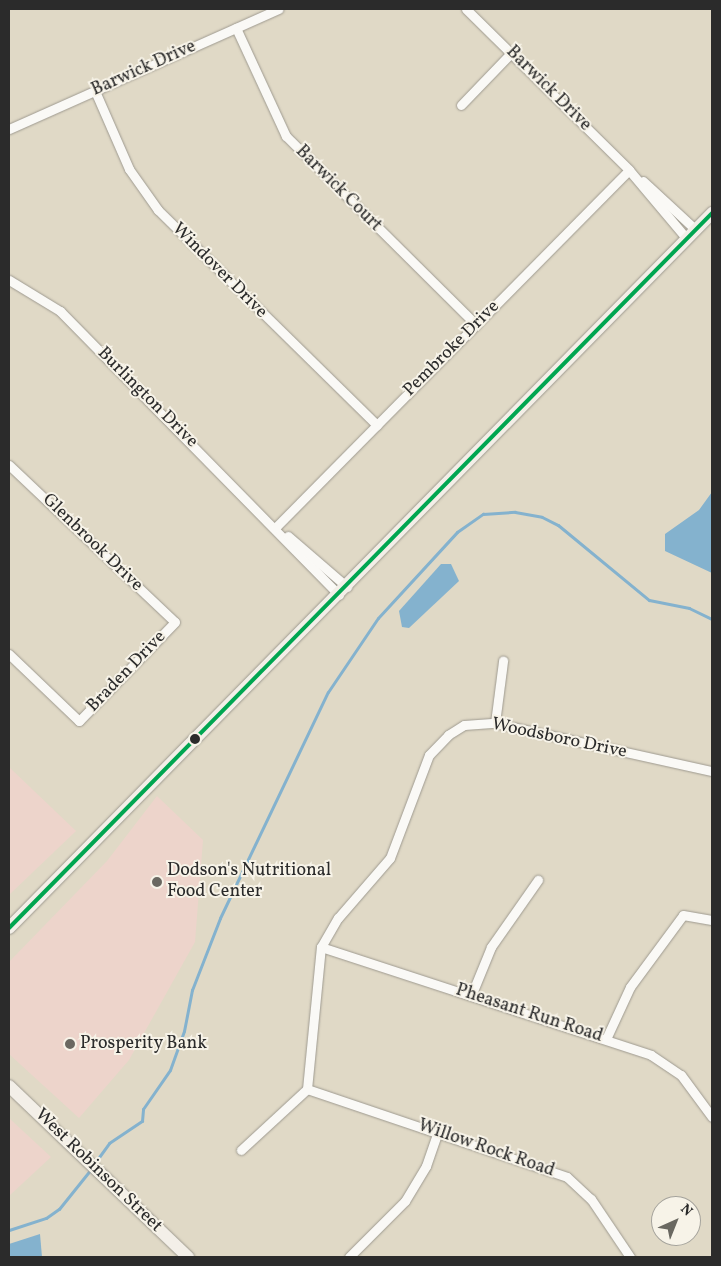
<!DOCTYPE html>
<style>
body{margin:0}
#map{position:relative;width:721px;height:1266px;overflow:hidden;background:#e0d9c6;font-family:Vollkorn,serif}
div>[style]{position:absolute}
.built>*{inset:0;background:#edd4cb}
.water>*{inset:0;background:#84b2ce}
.stream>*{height:3px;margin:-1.5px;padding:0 1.5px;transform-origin:1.5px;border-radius:1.5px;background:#84b2ce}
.roads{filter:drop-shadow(0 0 1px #9e9a90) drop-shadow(0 0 1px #9e9a90)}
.street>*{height:9px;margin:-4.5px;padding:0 4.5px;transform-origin:4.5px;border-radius:4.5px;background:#faf9f6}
.secondary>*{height:12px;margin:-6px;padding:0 6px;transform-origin:6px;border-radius:6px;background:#f3efe8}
.bus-1>*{height:4px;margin:-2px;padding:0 2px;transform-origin:2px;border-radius:2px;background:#00a651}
.dots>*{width:14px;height:14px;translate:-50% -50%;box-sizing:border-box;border:2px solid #f7f3e8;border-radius:50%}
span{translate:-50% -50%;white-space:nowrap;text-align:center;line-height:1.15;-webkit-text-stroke:4px #f7f3e8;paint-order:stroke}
.street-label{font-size:18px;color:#2b2b2b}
.poi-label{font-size:18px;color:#2b2b2b}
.left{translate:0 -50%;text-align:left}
.frame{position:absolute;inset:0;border:10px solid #2b2b2b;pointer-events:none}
.north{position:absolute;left:651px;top:1196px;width:50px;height:50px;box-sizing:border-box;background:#f7f3e8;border:1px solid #a5a39c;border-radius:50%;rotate:44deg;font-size:14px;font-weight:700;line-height:20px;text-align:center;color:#2b2b2b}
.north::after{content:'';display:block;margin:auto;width:18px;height:22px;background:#6a6861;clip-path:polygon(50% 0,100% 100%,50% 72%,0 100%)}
</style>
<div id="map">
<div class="built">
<i style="clip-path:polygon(9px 767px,76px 831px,9px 895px)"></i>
<i style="clip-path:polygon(157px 796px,203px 840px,195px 942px,129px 1060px,79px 1118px,9px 1054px,9px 962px,107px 861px)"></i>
<i style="clip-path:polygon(9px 1118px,51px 1157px,9px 1196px)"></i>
</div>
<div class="water">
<i style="clip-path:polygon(712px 492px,712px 573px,665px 551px,665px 534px,699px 510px)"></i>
<i style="clip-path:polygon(441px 564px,451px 564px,459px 581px,409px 628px,402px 627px,399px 611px)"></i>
<i style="clip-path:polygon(40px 1234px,42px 1257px,9px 1257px,9px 1244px)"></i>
</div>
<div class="stream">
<i style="left:94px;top:1164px;width:26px;rotate:-54deg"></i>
<i style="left:109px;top:1143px;width:40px;rotate:-34deg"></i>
<i style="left:142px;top:1121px;width:12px;rotate:-85deg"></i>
<i style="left:143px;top:1109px;width:47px;rotate:-55.3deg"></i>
<i style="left:170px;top:1070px;width:41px;rotate:-70.3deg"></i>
<i style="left:184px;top:1031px;width:42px;rotate:-79deg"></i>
<i style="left:192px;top:990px;width:77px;rotate:-68.7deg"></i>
<i style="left:220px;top:918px;width:250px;rotate:-64.5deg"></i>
<i style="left:328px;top:692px;width:89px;rotate:-56deg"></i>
<i style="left:378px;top:618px;width:117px;rotate:-47.4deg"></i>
<i style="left:457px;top:532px;width:32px;rotate:-35deg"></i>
<i style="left:483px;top:514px;width:32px;rotate:-4deg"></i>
<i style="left:515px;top:512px;width:27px;rotate:10deg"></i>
<i style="left:542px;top:517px;width:18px;rotate:27deg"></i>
<i style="left:558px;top:525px;width:118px;rotate:39.5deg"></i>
<i style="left:649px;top:600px;width:41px;rotate:11.3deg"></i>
<i style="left:689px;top:608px;width:25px;rotate:26deg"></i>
<i style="left:9px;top:1230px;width:39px;rotate:-18deg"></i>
<i style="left:46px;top:1218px;width:16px;rotate:-35deg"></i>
<i style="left:59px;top:1209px;width:51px;rotate:-51.3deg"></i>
</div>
<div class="roads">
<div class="street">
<i style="left:466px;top:9px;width:229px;rotate:44.6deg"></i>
<i style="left:629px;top:170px;width:90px;rotate:50deg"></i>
<i style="left:236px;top:28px;width:119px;rotate:65.2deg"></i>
<i style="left:286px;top:136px;width:268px;rotate:44.8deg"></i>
<i style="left:95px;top:91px;width:85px;rotate:66.4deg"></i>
<i style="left:129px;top:169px;width:50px;rotate:54.7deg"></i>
<i style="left:158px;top:210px;width:307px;rotate:44.5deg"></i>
<i style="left:461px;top:105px;width:72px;rotate:-46.1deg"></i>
<i style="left:9px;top:129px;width:295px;rotate:-24deg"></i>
<i style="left:643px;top:181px;width:72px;rotate:42.8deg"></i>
<i style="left:9px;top:280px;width:60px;rotate:31.3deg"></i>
<i style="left:60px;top:311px;width:398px;rotate:45.5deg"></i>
<i style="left:9px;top:465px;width:228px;rotate:43.4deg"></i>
<i style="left:175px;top:622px;width:138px;rotate:134.1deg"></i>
<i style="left:79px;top:721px;width:97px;rotate:-136.3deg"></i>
<i style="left:276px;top:527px;width:502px;rotate:-45.32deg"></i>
<i style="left:288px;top:536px;width:78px;rotate:40.8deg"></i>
<i style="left:495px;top:723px;width:63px;rotate:-82.6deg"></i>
<i style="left:321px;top:947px;width:347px;rotate:18.1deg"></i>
<i style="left:651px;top:1055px;width:36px;rotate:34deg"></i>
<i style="left:681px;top:1075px;width:52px;rotate:53.6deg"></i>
<i style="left:471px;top:996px;width:53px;rotate:-67.8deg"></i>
<i style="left:491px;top:947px;width:82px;rotate:-55deg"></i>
<i style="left:606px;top:1039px;width:57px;rotate:-65.2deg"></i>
<i style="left:630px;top:987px;width:89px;rotate:-53.6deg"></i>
<i style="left:683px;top:915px;width:29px;rotate:10deg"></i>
<i style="left:307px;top:1089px;width:143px;rotate:-84.4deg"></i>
<i style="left:321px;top:947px;width:34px;rotate:-60deg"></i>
<i style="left:338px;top:918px;width:79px;rotate:-49.1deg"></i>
<i style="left:390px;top:858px;width:110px;rotate:-69.3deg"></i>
<i style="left:429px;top:755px;width:28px;rotate:-46deg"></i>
<i style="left:448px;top:735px;width:19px;rotate:-32deg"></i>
<i style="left:464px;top:725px;width:31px;rotate:-4deg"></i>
<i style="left:495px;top:723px;width:222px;rotate:12.5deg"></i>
<i style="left:307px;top:1089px;width:274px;rotate:18.7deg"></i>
<i style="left:567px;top:1177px;width:33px;rotate:43deg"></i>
<i style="left:591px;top:1199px;width:70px;rotate:56.1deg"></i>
<i style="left:241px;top:1150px;width:90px;rotate:-42.7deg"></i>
<i style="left:349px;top:1257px;width:79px;rotate:-45deg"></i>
<i style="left:405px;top:1201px;width:41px;rotate:-59deg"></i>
<i style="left:426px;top:1166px;width:36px;rotate:-71deg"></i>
</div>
<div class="secondary">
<i style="left:9px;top:928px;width:1003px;rotate:-45.48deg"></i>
<i style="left:9px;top:1086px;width:248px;rotate:43.7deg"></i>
</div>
</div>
<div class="bus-1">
<i style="left:9px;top:928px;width:1003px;rotate:-45.48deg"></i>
</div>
<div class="dots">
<i style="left:195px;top:739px;background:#2b2b2b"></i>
<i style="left:157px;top:882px;background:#6a6861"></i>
<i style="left:70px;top:1044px;background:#6a6861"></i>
</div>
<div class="street-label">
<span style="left:144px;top:69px;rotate:-24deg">Barwick Drive</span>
<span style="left:548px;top:89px;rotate:45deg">Barwick Drive</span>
<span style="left:338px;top:189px;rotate:45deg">Barwick Court</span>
<span style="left:219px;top:271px;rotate:45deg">Windover Drive</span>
<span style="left:452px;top:349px;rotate:-45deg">Pembroke Drive</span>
<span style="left:147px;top:398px;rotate:45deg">Burlington Drive</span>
<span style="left:92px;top:543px;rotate:44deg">Glenbrook Drive</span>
<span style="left:127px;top:672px;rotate:-46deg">Braden Drive</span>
<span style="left:559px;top:739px;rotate:12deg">Woodsboro Drive</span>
<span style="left:529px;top:1014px;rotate:18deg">Pheasant Run Road</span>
<span style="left:486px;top:1149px;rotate:19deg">Willow Rock Road</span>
<span style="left:98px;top:1171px;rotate:44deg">West Robinson Street</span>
</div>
<div class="poi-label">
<span class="left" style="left:167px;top:882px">Dodson's Nutritional<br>Food Center</span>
<span class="left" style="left:80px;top:1044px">Prosperity Bank</span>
</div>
<div class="frame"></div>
<div class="north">N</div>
</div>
